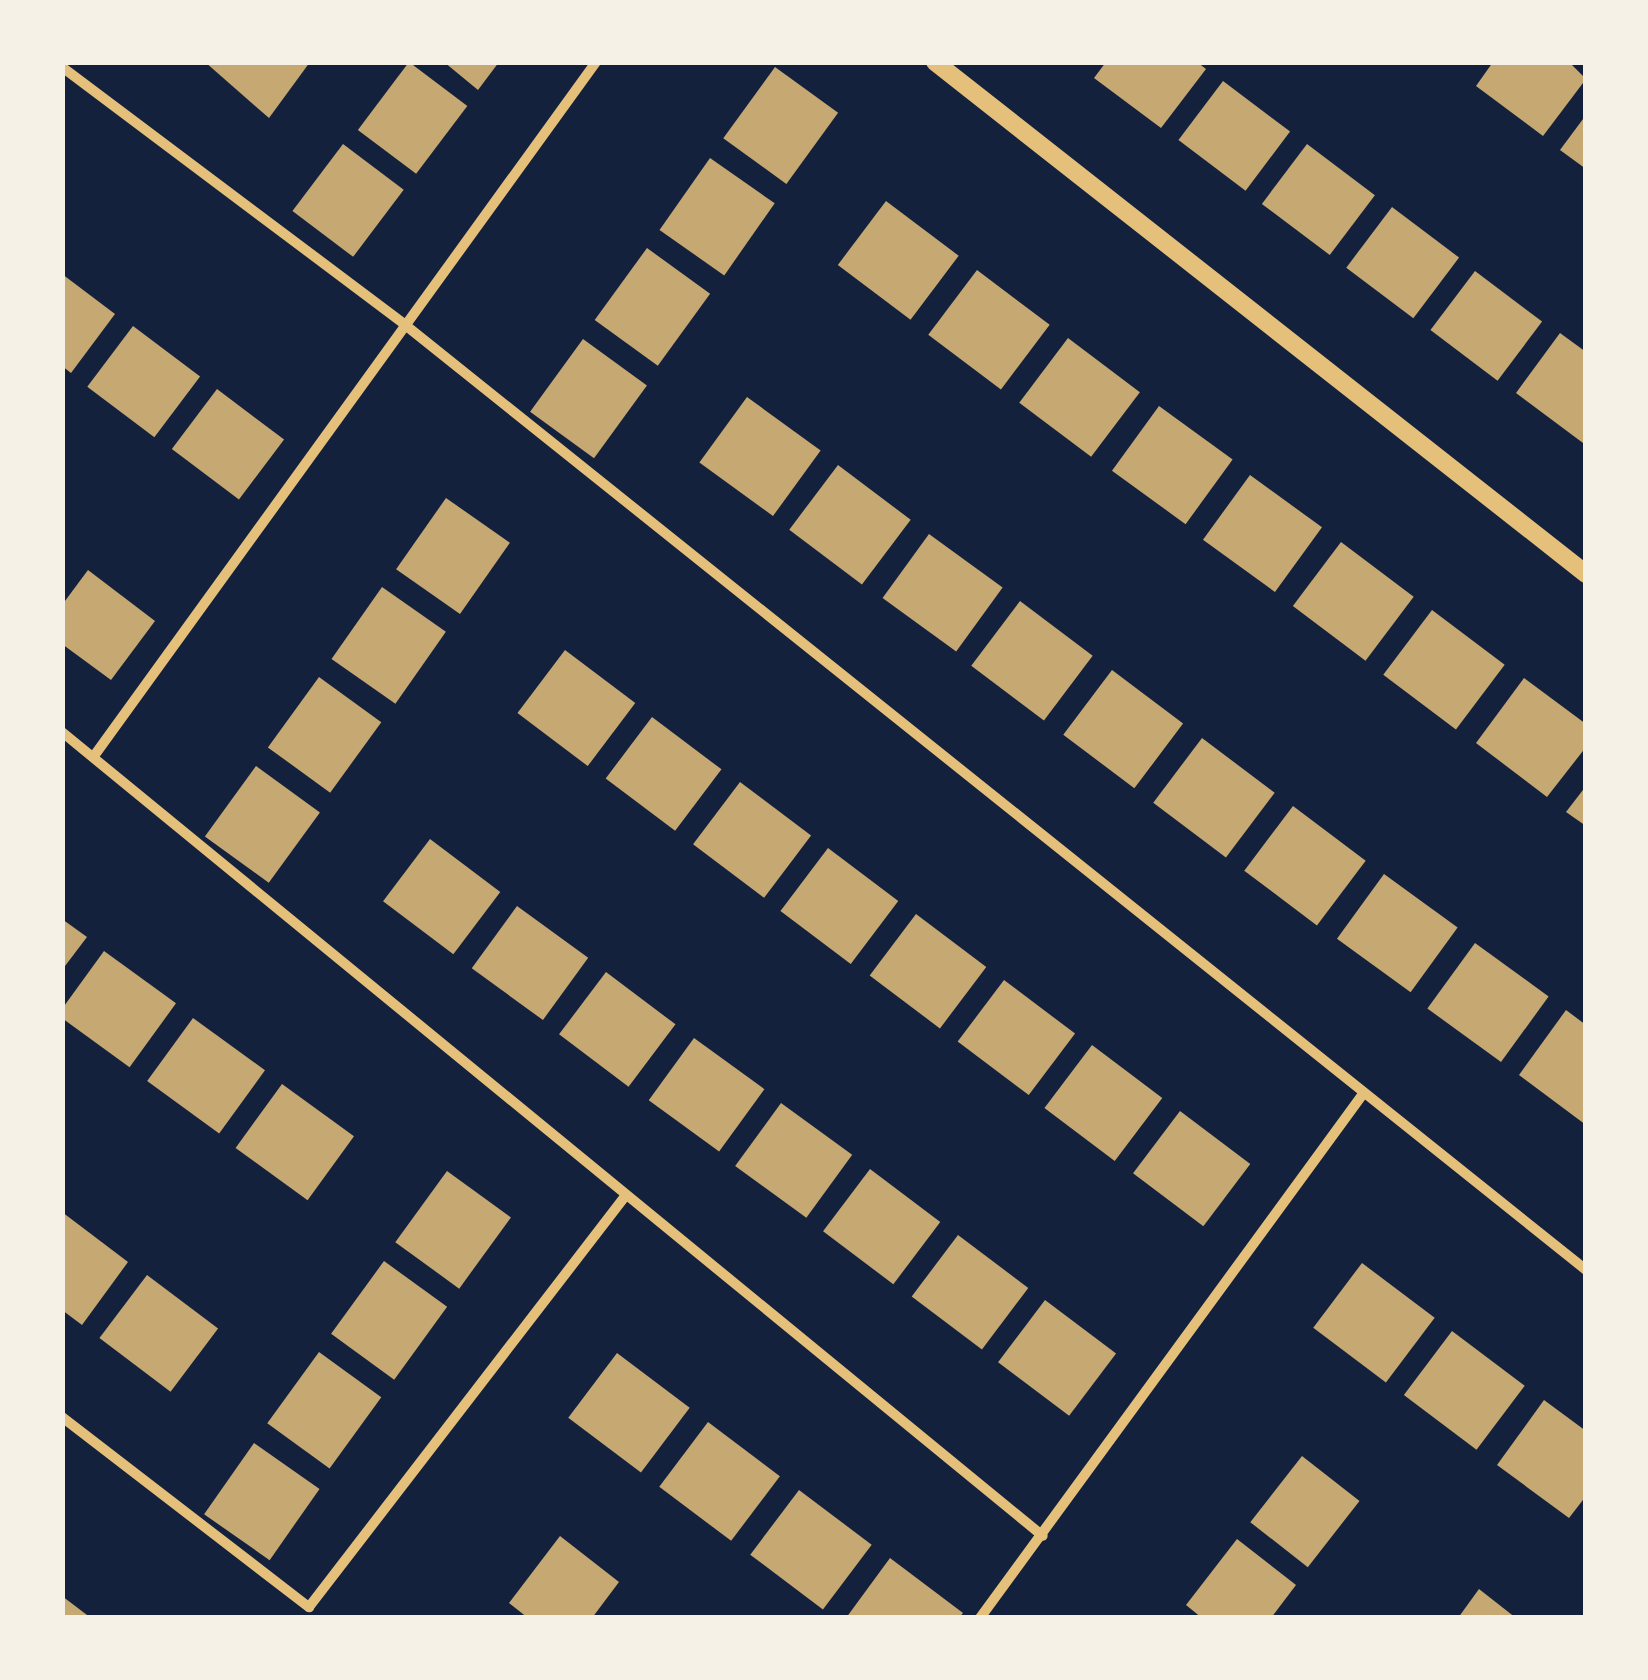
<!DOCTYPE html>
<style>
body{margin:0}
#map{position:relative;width:1648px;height:1680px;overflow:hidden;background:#14213d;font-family:Poppins,sans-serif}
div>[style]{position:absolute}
.building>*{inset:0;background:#c6a872;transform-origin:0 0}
.minor>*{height:10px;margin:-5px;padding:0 5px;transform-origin:5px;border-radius:5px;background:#e5c07b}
.tertiary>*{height:18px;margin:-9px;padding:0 9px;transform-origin:9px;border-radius:9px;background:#e5c07b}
span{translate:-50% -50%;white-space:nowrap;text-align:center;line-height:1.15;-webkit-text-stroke:10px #f6f1e7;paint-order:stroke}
.frame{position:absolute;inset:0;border:65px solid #f6f1e7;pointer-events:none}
</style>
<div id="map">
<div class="building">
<i style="clip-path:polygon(205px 62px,310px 62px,269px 118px)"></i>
<i style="left:409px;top:62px;width:73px;height:85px;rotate:37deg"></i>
<i style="clip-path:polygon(444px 62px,499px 62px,478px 90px)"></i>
<i style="clip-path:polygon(1106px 62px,1197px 62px,1206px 69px,1161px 128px,1094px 78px)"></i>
<i style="clip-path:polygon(1493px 62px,1569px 62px,1586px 79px,1543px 136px,1476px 86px)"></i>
<i style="left:775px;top:67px;width:78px;height:88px;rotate:36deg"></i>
<i style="left:1223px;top:81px;width:84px;height:74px;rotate:37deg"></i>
<i style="clip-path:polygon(1586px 115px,1586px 169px,1560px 150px)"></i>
<i style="left:343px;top:144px;width:76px;height:84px;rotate:37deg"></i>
<i style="left:1307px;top:144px;width:85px;height:75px;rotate:37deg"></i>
<i style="left:710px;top:158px;width:79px;height:88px;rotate:35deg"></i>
<i style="left:886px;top:201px;width:91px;height:80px;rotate:37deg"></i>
<i style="left:1392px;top:207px;width:84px;height:76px;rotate:37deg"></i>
<i style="left:647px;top:248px;width:78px;height:89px;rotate:36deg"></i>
<i style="left:977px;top:270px;width:91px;height:81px;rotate:37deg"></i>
<i style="left:1475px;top:271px;width:84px;height:74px;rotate:37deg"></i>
<i style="clip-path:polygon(62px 274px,115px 314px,71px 373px,62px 366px)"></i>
<i style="left:133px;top:326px;width:84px;height:76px;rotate:37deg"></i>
<i style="clip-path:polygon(1560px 333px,1586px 352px,1583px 443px,1516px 393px)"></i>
<i style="left:1068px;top:338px;width:90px;height:81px;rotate:37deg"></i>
<i style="left:583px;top:339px;width:79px;height:90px;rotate:36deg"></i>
<i style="left:217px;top:389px;width:84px;height:75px;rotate:37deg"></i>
<i style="left:747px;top:397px;width:91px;height:81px;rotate:36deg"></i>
<i style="left:1159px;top:406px;width:91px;height:80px;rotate:36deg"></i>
<i style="left:838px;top:465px;width:91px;height:81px;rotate:37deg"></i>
<i style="left:1250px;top:475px;width:89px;height:80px;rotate:36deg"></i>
<i style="left:446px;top:498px;width:78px;height:87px;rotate:35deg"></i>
<i style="left:929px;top:534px;width:91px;height:79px;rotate:36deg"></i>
<i style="left:1341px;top:542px;width:91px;height:80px;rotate:37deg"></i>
<i style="clip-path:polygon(88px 570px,155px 621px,111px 680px,62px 644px,62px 605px)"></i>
<i style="left:382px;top:587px;width:78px;height:88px;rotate:35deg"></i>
<i style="left:1020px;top:601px;width:91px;height:81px;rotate:37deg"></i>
<i style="left:1432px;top:610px;width:91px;height:81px;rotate:37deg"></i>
<i style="left:565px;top:650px;width:88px;height:79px;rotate:37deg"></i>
<i style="left:1112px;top:670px;width:89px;height:81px;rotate:37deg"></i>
<i style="left:319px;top:677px;width:77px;height:87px;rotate:36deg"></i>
<i style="clip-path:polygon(1524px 678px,1586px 724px,1586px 747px,1547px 797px,1476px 743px)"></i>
<i style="left:652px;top:717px;width:87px;height:77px;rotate:37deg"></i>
<i style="left:1202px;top:738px;width:91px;height:81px;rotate:37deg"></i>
<i style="left:256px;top:766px;width:79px;height:87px;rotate:36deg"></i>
<i style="left:740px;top:782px;width:89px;height:78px;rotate:37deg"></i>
<i style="clip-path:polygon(1586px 786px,1586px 826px,1566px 812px)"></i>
<i style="left:1293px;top:806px;width:91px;height:81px;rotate:37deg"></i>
<i style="left:430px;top:839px;width:88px;height:78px;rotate:37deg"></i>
<i style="left:828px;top:848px;width:88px;height:79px;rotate:37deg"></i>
<i style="left:1384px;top:874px;width:91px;height:80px;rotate:36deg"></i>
<i style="left:517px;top:906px;width:88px;height:77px;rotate:36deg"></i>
<i style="left:916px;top:914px;width:88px;height:77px;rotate:37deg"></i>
<i style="clip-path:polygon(62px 919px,87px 937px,62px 970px)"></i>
<i style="left:1475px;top:943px;width:91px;height:81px;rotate:36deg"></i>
<i style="left:104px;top:951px;width:89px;height:79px;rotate:36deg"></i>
<i style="left:606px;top:972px;width:87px;height:78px;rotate:37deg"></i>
<i style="left:1004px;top:980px;width:89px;height:77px;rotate:37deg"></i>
<i style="clip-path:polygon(1566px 1010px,1586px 1025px,1586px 1125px,1519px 1075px)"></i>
<i style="left:193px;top:1018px;width:89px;height:78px;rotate:36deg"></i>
<i style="left:694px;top:1038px;width:87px;height:77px;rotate:36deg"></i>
<i style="left:1092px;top:1045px;width:88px;height:79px;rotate:37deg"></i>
<i style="left:282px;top:1084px;width:89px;height:79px;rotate:36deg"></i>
<i style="left:781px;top:1103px;width:88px;height:78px;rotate:36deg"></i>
<i style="left:1180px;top:1111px;width:88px;height:78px;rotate:37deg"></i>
<i style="left:870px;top:1169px;width:88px;height:78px;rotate:37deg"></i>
<i style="left:447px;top:1171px;width:79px;height:88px;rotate:36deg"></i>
<i style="clip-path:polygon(62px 1212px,128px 1262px,82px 1325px,62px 1310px)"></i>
<i style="left:958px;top:1235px;width:88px;height:77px;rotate:37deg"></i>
<i style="left:384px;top:1261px;width:78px;height:90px;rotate:36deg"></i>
<i style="left:1362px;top:1263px;width:91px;height:81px;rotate:37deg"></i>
<i style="left:147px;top:1275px;width:89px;height:79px;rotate:37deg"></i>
<i style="left:1045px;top:1300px;width:89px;height:78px;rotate:37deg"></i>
<i style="left:1452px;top:1331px;width:91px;height:80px;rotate:37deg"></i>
<i style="left:319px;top:1352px;width:77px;height:88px;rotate:36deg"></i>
<i style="left:617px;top:1353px;width:91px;height:81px;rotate:37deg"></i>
<i style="clip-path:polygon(1544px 1400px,1586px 1431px,1586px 1496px,1569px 1518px,1497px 1465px)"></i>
<i style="left:708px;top:1422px;width:90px;height:81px;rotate:37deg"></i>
<i style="left:254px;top:1443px;width:80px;height:87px;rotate:35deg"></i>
<i style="left:1302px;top:1456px;width:73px;height:84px;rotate:38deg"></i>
<i style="left:799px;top:1490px;width:91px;height:81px;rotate:37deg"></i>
<i style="clip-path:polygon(560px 1536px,619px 1582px,592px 1618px,528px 1618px,509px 1603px)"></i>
<i style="clip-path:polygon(1237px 1539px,1296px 1585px,1271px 1618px,1202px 1618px,1186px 1605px)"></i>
<i style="clip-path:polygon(890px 1558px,963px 1613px,959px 1618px,846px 1618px)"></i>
<i style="clip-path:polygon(1479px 1589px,1516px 1618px,1458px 1618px)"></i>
<i style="clip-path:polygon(62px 1596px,91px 1618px,62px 1618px)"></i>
</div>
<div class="minor">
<i style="left:62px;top:67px;width:428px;rotate:36.9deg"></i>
<i style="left:404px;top:324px;width:1514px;rotate:38.67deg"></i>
<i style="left:62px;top:732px;width:1268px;rotate:39.34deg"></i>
<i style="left:94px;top:756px;width:857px;rotate:-54.12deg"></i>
<i style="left:62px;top:1417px;width:312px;rotate:37.6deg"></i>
<i style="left:309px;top:1607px;width:520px;rotate:-52.42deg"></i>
<i style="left:980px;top:1618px;width:649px;rotate:-53.84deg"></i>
</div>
<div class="tertiary">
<i style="left:935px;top:62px;width:828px;rotate:38.18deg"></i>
</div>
<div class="frame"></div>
</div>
